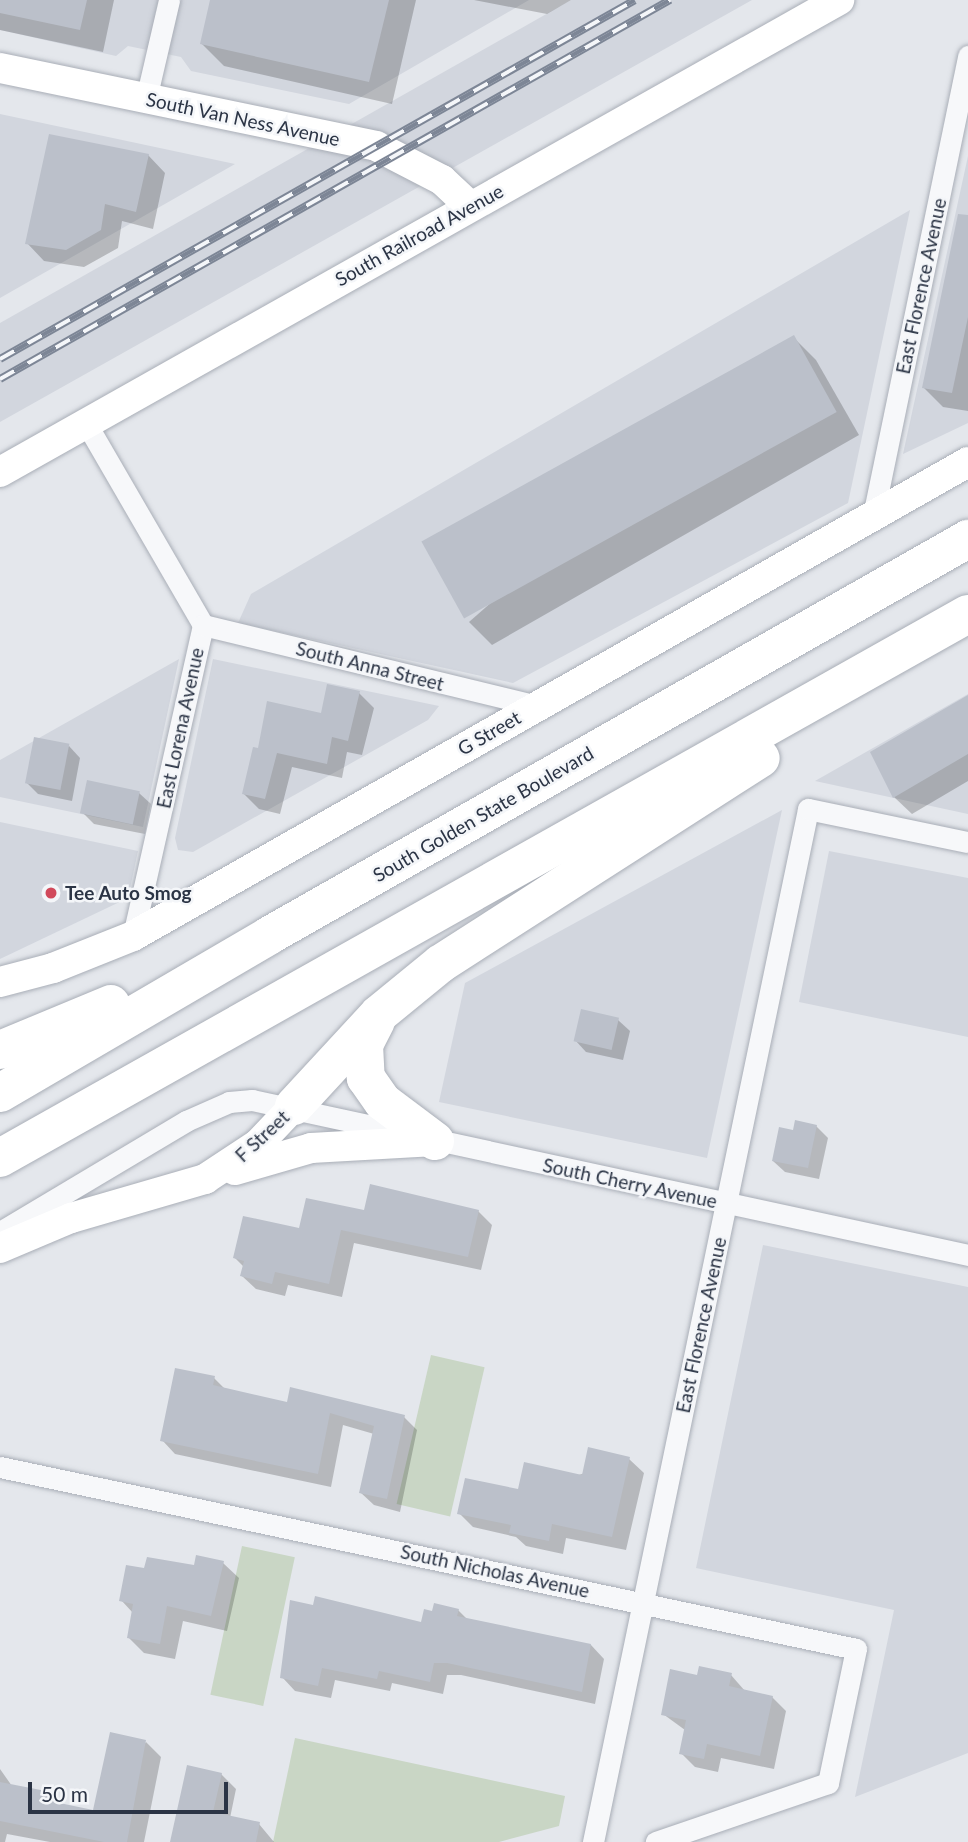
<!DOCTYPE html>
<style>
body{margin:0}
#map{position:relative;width:968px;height:1842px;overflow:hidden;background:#e4e7ec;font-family:Lato,sans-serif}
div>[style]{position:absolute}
.built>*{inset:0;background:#d2d6de}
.green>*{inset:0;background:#c9d6c5;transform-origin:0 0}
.shadow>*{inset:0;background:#0003}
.building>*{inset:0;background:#bbc0ca;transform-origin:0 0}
.roads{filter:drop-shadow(0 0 2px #a9aeb7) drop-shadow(0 0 2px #a9aeb7)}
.street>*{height:21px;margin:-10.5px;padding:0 10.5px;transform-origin:10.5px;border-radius:10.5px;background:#f7f8fa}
.secondary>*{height:30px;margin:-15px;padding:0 15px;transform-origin:15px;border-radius:15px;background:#fff}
.highway>*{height:38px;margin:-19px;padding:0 19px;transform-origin:19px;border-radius:19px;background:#fff}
.rail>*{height:8px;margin-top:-4px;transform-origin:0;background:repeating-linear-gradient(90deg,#f4f6f9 0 16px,#7d8696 0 32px);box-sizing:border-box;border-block:2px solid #7d8696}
.dots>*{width:19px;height:19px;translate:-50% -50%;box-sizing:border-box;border:4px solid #f4f6f9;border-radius:50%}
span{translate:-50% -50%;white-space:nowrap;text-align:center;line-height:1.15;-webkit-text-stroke:5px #f4f6f9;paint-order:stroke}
.street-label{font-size:19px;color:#2b3445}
.poi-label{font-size:19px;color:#2b3445;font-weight:700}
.left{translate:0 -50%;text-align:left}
.scale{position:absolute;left:28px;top:1782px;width:200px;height:32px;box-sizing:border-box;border:4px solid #2b3445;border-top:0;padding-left:9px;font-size:21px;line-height:24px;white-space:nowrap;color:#2b3445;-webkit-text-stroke:5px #f4f6f9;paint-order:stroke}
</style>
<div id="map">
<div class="built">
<i style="clip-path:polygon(0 0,529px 0,349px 104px,191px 71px,181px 57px,128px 46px,116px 56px,0 30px)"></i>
<i style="clip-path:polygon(571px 0,752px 0,0 422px,0 323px)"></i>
<i style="clip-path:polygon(0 114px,235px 164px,0 298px)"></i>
<i style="clip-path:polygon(968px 156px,968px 423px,903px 454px)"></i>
<i style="clip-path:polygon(910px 210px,848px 503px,513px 683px,238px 623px,251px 594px)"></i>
<i style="clip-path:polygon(179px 659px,143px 827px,0 797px,0 760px)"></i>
<i style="clip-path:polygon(213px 659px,439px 706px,428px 720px,193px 852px,178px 850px,175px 838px)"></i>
<i style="clip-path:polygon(968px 694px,968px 814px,815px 781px)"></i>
<i style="clip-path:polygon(782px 810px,707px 1158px,439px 1102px,465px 983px)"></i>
<i style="clip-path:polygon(0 822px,138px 851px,128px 898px,0 959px)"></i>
<i style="clip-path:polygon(829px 851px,968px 878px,968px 1037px,799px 1002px)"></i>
<i style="clip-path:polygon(763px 1245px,968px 1287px,968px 1753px,855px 1797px,894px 1610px,696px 1568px)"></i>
</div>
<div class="green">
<i style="left:431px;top:1355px;width:55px;height:153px;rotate:13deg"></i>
<i style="left:242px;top:1546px;width:54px;height:152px;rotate:12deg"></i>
<i style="clip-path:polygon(295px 1738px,565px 1796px,559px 1826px,499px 1842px,273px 1842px)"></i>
</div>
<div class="shadow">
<i style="clip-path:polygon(0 0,114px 0,103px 52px,0 30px)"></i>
<i style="clip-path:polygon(212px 0,416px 0,392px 104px,224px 66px,202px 44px)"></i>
<i style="clip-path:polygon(474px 0,571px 0,547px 14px)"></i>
<i style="clip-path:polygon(148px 155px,165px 173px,153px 229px,122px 221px,118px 248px,84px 267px,44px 261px,27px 243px)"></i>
<i style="clip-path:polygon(968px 249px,968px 411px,943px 407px,924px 388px)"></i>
<i style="clip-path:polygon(793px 337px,816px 360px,859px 435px,492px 645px,469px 622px)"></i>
<i style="clip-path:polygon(359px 693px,374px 708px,362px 755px,347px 752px,342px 778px,292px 767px,280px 814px,259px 809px,244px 794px,259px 750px)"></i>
<i style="clip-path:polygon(968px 698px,968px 781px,912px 814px,894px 797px)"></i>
<i style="clip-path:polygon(69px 746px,80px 758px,72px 801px,38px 794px,26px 782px)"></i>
<i style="clip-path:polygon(139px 793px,151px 804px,145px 834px,94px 824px,82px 812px)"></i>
<i style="clip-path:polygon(618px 1020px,630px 1031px,623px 1060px,586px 1052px,575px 1040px)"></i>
<i style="clip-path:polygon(816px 1126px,828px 1138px,819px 1179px,785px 1172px,773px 1161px,794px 1132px)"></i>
<i style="clip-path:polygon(478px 1211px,492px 1225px,481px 1270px,354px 1243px,342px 1297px,288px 1285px,285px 1296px,256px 1289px,242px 1276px,244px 1267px,235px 1258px,301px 1230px,365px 1212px)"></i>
<i style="clip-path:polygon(214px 1378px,226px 1390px,288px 1404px,291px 1389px,404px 1417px,417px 1430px,400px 1512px,374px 1505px,360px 1492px,374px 1434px,343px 1425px,331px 1487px,175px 1454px,162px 1440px)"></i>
<i style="clip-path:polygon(629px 1459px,644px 1473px,626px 1550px,566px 1538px,563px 1554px,526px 1546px,516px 1537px,473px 1527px,459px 1513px)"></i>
<i style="clip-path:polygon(223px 1563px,239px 1578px,227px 1631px,183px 1621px,175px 1659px,144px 1653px,129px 1638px,133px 1613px,121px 1600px,146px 1570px)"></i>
<i style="clip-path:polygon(458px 1610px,468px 1620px,591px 1645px,604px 1659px,595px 1704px,461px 1675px,447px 1675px,443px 1694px,392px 1683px,390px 1691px,335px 1680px,331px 1698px,295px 1691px,282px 1677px,422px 1624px,434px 1613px)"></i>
<i style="clip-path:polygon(731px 1675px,745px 1691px,772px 1697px,786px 1711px,774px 1769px,721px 1758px,718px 1772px,695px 1767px,681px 1753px,685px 1730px,663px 1714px,699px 1677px)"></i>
<i style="clip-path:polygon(146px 1742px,161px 1757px,144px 1842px,50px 1842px,7px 1834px,5px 1842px,0 1842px,0 1769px,12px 1786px,51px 1794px,62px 1806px,94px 1812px)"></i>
<i style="clip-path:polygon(221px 1774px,236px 1789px,230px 1818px,259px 1824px,274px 1842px,172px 1842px)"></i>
</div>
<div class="building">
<i style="clip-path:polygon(0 0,87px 0,80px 30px,0 13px)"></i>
<i style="clip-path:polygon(210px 0,389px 0,369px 82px,200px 44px)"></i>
<i style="clip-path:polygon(49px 134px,149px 154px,136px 212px,105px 204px,101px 230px,66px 250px,25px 244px)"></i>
<i style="clip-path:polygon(958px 214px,968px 215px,968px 317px,952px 393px,922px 388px)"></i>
<i style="left:794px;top:335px;width:88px;height:426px;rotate:61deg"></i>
<i style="clip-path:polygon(327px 684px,360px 691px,348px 741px,332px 737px,327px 764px,277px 753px,265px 799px,242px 794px,253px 747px,258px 748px,267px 701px,321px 713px)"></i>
<i style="clip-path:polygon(968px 695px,968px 754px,893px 798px,870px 752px)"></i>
<i style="left:34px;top:737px;width:36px;height:47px;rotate:11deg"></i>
<i style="left:87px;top:780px;width:54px;height:34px;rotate:12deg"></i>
<i style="left:581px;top:1009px;width:39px;height:33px;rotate:13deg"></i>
<i style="clip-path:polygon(795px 1120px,817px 1125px,808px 1168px,772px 1161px,779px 1127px,793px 1130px)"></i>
<i style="clip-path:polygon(370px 1184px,479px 1210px,468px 1257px,341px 1230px,329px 1284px,275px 1272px,272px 1284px,240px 1276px,244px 1261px,233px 1258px,243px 1216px,299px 1228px,306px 1198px,364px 1210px)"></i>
<i style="clip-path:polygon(175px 1368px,215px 1376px,213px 1385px,287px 1402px,290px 1387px,405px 1415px,387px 1499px,359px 1493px,374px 1426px,330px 1413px,318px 1474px,160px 1441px)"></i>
<i style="clip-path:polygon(588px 1447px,630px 1457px,612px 1537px,552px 1524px,549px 1541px,509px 1533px,511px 1525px,457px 1514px,465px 1478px,518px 1489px,524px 1462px,582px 1475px)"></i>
<i style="clip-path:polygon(196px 1555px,224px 1561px,211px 1616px,167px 1606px,160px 1644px,127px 1638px,133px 1604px,119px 1601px,126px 1565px,144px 1568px,147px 1557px,194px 1565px)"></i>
<i style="clip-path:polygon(315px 1596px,421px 1622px,424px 1609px,432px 1611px,434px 1603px,459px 1609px,457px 1616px,591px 1644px,582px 1692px,447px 1663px,434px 1663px,430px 1682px,379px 1671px,377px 1679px,322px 1668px,318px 1686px,280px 1678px,290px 1600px,313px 1605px)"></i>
<i style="clip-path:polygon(699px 1666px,732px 1673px,729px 1686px,773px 1696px,760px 1756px,707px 1744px,704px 1759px,679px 1754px,686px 1720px,661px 1715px,670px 1669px,697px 1675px)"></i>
<i style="clip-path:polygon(110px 1732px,146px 1740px,127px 1842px,104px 1842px,0 1821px,0 1782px,51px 1792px,50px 1801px,93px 1810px)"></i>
<i style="clip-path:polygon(187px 1765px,222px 1773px,213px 1812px,260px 1822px,256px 1842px,170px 1842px)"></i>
</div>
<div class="roads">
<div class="street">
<i style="left:146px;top:99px;width:102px;rotate:-76.9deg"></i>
<i style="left:86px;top:423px;width:233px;rotate:59.9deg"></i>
<i style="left:203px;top:625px;width:319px;rotate:102.7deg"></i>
<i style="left:873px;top:516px;width:470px;rotate:-78.3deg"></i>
<i style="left:203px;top:625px;width:344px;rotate:13.6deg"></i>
<i style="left:0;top:1232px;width:217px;rotate:-30.8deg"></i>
<i style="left:186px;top:1121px;width:47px;rotate:-23.8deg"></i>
<i style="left:229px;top:1102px;width:23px;rotate:-5deg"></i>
<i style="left:252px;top:1100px;width:733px;rotate:12.21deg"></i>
<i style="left:0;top:1467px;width:875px;rotate:12deg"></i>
<i style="left:856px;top:1649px;width:137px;rotate:101.8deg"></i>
<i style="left:828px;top:1783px;width:182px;rotate:161.1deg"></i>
<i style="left:593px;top:1842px;width:1055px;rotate:-78.24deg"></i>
<i style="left:808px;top:809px;width:163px;rotate:11.7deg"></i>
</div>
<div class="secondary">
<i style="left:0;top:68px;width:384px;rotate:11.7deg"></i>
<i style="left:376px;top:146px;width:74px;rotate:27.3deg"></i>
<i style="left:442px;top:180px;width:38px;rotate:43deg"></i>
<i style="left:0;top:472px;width:963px;rotate:-29.36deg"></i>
<i style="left:0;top:982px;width:55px;rotate:-14.8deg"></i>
<i style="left:53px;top:968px;width:86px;rotate:-21.8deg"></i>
<i style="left:133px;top:936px;width:960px;rotate:-29.58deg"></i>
<i style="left:235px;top:1170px;width:79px;rotate:-16.1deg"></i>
<i style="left:311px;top:1148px;width:124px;rotate:-3.2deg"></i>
<i style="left:0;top:1248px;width:77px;rotate:-22.9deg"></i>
<i style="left:71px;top:1218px;width:140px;rotate:-16.2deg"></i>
<i style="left:205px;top:1179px;width:64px;rotate:-33.4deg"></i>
<i style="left:258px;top:1144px;width:52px;rotate:-46.5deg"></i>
</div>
<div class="highway">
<i style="left:376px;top:1021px;width:27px;rotate:117deg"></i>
<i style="left:364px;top:1045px;width:33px;rotate:87deg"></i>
<i style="left:366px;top:1078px;width:29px;rotate:55deg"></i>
<i style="left:383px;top:1102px;width:65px;rotate:36.9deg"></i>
<i style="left:0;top:1050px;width:120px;rotate:-22.5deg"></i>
<i style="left:0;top:1093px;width:313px;rotate:-30.3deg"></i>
<i style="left:270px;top:935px;width:803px;rotate:-29.57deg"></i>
<i style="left:294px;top:1106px;width:125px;rotate:-47.3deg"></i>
<i style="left:379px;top:1014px;width:79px;rotate:-39.3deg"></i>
<i style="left:440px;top:964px;width:381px;rotate:-32.7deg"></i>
<i style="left:0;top:1158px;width:1110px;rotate:-29.34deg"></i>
</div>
</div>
<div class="rail">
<i style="left:0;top:359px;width:729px;rotate:-29.48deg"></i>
<i style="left:0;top:379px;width:770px;rotate:-29.5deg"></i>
</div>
<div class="dots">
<i style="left:51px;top:893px;background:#d1495b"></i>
</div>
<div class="street-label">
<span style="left:243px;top:119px;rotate:12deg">South Van Ness Avenue</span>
<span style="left:419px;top:235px;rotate:-29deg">South Railroad Avenue</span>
<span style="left:921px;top:286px;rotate:-78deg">East Florence Avenue</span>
<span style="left:370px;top:666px;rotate:14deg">South Anna Street</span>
<span style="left:180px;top:728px;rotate:-78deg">East Lorena Avenue</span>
<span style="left:489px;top:733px;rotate:-30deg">G Street</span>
<span style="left:483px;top:814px;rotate:-30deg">South Golden State Boulevard</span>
<span style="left:262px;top:1136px;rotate:-43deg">F Street</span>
<span style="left:630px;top:1183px;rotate:12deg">South Cherry Avenue</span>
<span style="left:701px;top:1325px;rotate:-78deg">East Florence Avenue</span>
<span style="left:495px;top:1571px;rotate:12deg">South Nicholas Avenue</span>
</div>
<div class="poi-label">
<span class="left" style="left:65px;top:893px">Tee Auto Smog</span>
</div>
<div class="scale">50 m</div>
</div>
